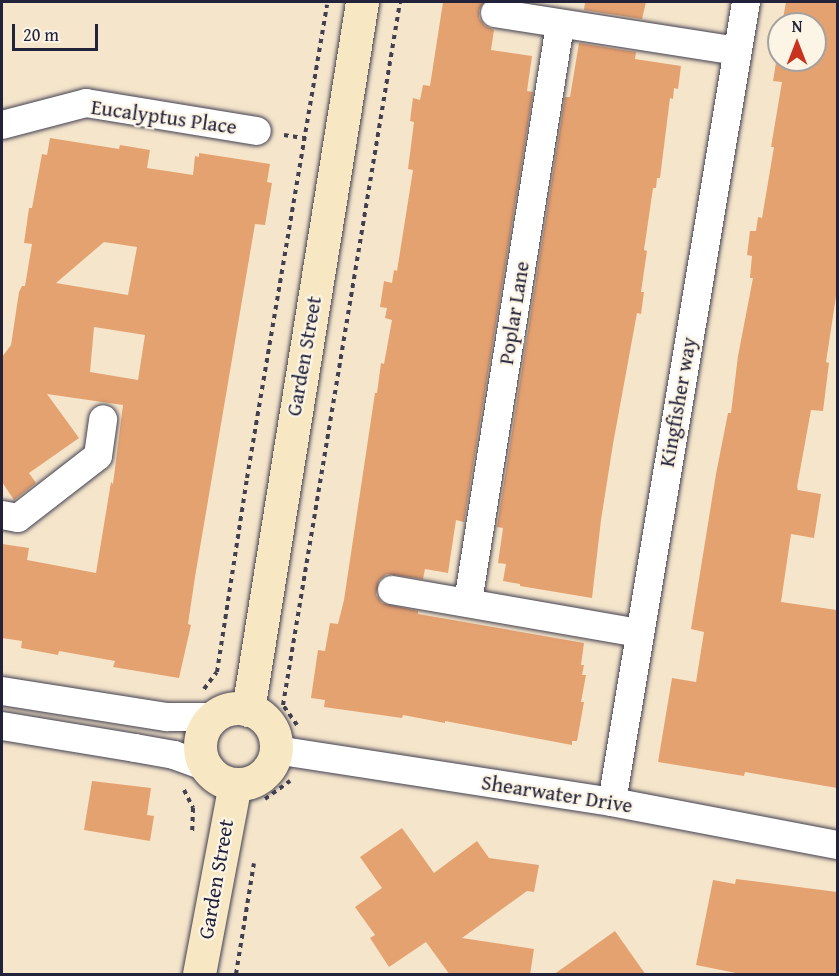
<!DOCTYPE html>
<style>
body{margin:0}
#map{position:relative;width:839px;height:976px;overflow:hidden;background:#f5e6cb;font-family:"Gentium Book Plus",serif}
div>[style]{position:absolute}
.building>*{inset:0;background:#e5a271}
.path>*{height:4px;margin-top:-2px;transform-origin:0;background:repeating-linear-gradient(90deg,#423f51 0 4.5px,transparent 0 9px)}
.roads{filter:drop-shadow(0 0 2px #423f51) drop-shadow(0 0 2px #423f51)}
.street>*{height:28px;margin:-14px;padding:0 14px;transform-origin:14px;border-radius:14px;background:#fff}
.secondary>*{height:33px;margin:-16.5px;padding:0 16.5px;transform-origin:16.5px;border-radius:16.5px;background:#f7e8c3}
.secondary>.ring{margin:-16.5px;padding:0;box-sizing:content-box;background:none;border:33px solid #f7e8c3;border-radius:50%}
span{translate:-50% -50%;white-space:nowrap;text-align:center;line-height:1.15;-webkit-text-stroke:4.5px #fcf5e5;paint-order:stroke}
.street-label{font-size:21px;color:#22223b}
.frame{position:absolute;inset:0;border:3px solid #22223b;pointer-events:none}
.north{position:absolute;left:767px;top:12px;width:60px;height:60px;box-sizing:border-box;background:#fcf5e5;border:2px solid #a5a1a1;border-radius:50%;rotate:0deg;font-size:16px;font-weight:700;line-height:24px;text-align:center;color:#22223b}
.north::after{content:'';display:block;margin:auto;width:21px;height:27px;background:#c8321e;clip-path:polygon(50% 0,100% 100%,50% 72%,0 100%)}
.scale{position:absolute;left:12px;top:24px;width:86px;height:27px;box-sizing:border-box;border:3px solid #22223b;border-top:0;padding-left:8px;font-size:18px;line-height:21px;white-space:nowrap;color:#22223b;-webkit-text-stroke:4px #fcf5e5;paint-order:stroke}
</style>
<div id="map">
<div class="building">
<i style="clip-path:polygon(443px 2px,484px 2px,479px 10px,479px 18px,485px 26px,494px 30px,491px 50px,532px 56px,527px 91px,533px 92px,464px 522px,456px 520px,448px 573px,425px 569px,423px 579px,387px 574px,379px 580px,376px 595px,382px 603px,418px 611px,418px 614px,584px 643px,581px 665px,584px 665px,582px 675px,586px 675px,581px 702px,584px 702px,577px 741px,572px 741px,572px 745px,445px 721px,445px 723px,403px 715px,402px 718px,324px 707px,325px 700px,311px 698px,318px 650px,325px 651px,330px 623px,338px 624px,344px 600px,375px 393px,377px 393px,381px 363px,384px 364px,392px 320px,385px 318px,387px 308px,380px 307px,384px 281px,392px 283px,394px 270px,397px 271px,413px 170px,408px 169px,414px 122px,410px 121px,413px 98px,420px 100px,423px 85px,430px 86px)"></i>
<i style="clip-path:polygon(585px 2px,646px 2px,642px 19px,584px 10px)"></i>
<i style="clip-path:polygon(786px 2px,837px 2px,837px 290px,826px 362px,829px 363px,823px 411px,811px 410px,797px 487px,798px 490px,821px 494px,814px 538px,791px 534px,781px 602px,837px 610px,837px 788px,745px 772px,744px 776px,658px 762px,672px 678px,696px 682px,704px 632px,691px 629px,716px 474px,728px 413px,731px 413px,738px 356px,753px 278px,750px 278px,752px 256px,747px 255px,750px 231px,756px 231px,758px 217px,762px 218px,774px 147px,771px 147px,782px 82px,773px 81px,779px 44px,779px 60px,815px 60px,815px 24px,782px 24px)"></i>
<i style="clip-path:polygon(579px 43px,636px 52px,635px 59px,681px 66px,678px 89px,674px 88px,673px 99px,670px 98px,660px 178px,657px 178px,656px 188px,653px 188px,644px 250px,647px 251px,641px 292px,644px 292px,641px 314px,637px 313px,613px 444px,601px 520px,592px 598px,520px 586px,520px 584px,503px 581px,506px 564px,498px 563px,503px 528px,497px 527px,565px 97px,570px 97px)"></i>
<i style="clip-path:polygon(evenodd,50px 138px,119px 149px,120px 145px,150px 150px,147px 168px,193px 175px,195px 156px,199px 157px,199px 153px,270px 164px,267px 182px,272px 183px,265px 225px,255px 224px,195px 577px,188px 624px,191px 625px,179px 678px,113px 667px,115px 661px,59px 651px,58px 655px,21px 648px,22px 641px,2px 638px,2px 544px,29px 548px,27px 560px,96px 573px,111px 482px,113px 484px,123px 405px,47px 394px,79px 438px,29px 473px,36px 483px,14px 500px,2px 482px,2px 357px,11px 345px,19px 292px,22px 286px,25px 286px,32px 244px,24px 243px,29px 208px,32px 208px,42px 154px,47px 155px,50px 138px,104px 242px,137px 247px,128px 295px,56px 283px,104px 242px,50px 138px,94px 327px,145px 335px,138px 380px,90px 372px,94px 327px)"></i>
<i style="clip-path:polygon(92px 781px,151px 788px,147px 815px,154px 816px,150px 841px,84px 830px)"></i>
<i style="clip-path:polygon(402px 828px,434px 873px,477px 841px,489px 858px,539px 865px,534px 892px,527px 891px,462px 938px,534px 949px,530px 975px,450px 975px,426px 942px,389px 967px,370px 938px,375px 935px,355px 907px,382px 888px,360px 857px)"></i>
<i style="clip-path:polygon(736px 879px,837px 892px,837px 975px,746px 975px,696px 965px,713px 880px,735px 884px)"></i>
<i style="clip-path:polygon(615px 931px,646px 975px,553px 975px)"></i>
</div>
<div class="path">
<i style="left:284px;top:135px;width:19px;rotate:9deg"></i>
<i style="left:204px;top:689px;width:21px;rotate:-53deg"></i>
<i style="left:217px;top:672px;width:196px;rotate:-81.2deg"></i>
<i style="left:247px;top:478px;width:480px;rotate:-80.4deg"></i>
<i style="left:297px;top:725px;width:24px;rotate:-125deg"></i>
<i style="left:283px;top:705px;width:713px;rotate:-80.55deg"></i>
<i style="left:184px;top:790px;width:20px;rotate:63deg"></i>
<i style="left:193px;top:808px;width:23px;rotate:92deg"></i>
<i style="left:265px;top:799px;width:31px;rotate:-36deg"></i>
<i style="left:236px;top:974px;width:112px;rotate:-80.8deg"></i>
</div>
<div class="roads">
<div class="street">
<i style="left:495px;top:13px;width:245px;rotate:8.9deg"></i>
<i style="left:2px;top:125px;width:87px;rotate:-14.7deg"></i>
<i style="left:86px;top:103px;width:173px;rotate:9.3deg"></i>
<i style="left:2px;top:515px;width:16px;rotate:11deg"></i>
<i style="left:18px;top:518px;width:101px;rotate:-37.8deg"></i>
<i style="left:98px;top:456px;width:37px;rotate:-82deg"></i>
<i style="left:392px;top:590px;width:251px;rotate:9.9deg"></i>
<i style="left:468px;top:602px;width:584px;rotate:-80.94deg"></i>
<i style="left:2px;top:691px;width:167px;rotate:9deg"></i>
<i style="left:167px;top:717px;width:47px"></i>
<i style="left:2px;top:726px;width:135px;rotate:9.4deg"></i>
<i style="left:135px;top:748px;width:40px;rotate:10deg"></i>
<i style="left:174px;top:755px;width:33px;rotate:20deg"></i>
<i style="left:276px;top:750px;width:340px;rotate:8.8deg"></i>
<i style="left:612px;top:802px;width:230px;rotate:10.8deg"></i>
<i style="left:612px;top:802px;width:811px;rotate:-80.49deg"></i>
</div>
<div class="secondary">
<i class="ring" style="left:200px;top:708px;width:43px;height:43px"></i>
<i style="left:248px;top:710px;width:717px;rotate:-80.85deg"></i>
<i style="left:199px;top:974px;width:193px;rotate:-79.3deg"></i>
</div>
</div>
<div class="street-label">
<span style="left:164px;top:117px;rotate:8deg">Eucalyptus Place</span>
<span style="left:514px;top:313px;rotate:-81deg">Poplar Lane</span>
<span style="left:304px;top:356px;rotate:-80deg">Garden Street</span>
<span style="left:678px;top:402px;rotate:-80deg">Kingfisher way</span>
<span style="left:557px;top:794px;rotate:9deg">Shearwater Drive</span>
<span style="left:216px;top:879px;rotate:-80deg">Garden Street</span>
</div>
<div class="frame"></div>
<div class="north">N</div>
<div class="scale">20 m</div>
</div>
